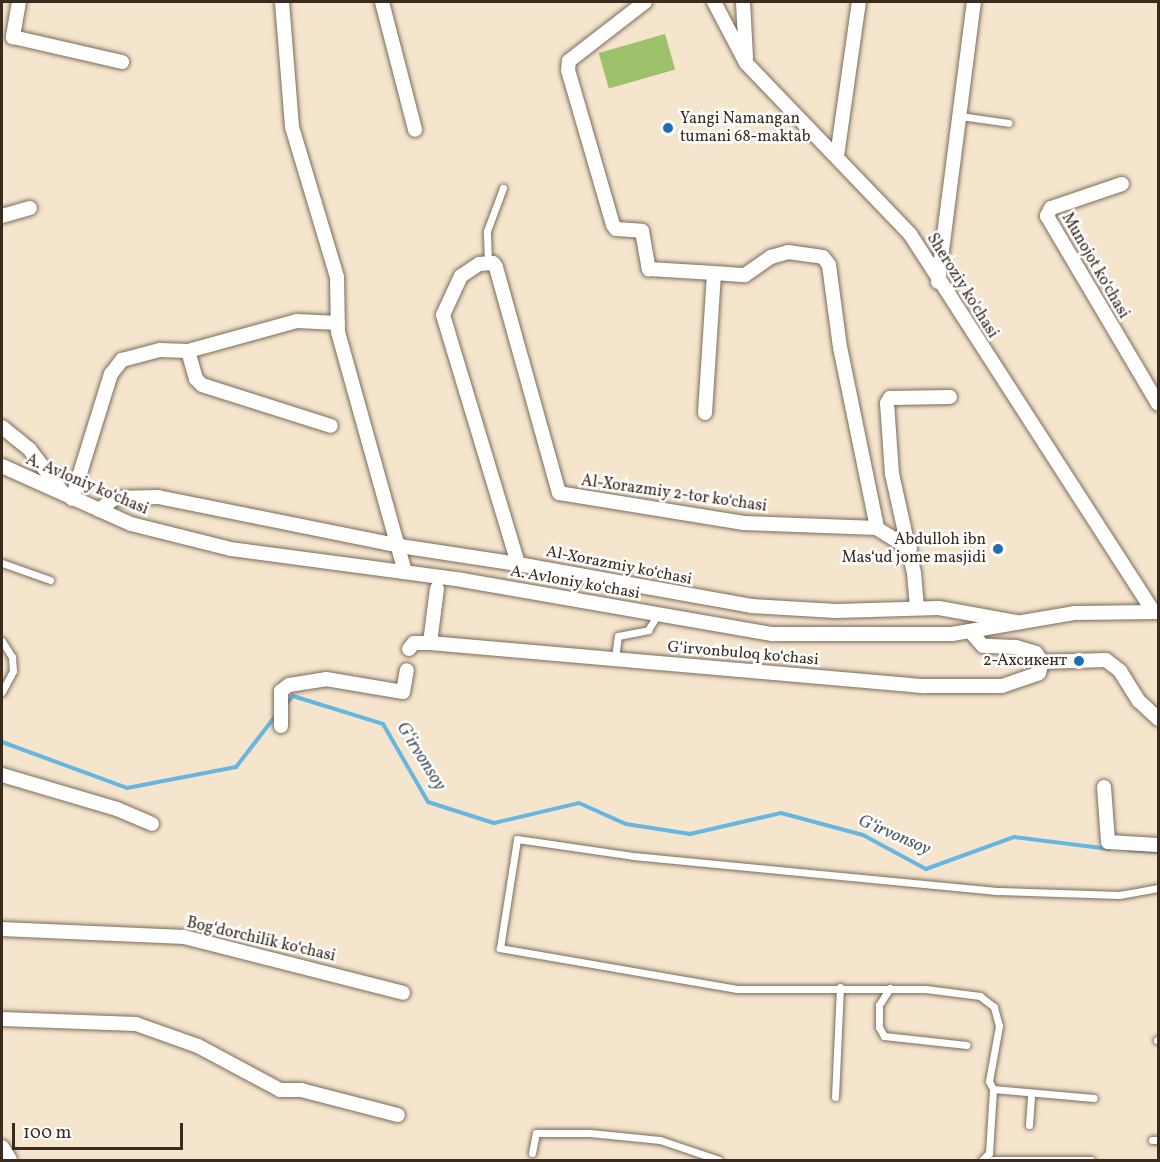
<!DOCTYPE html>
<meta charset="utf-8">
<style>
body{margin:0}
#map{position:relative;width:1160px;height:1162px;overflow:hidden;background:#f5e5cd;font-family:Vollkorn,serif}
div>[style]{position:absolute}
.green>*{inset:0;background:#9dc06a;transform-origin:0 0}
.stream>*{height:4px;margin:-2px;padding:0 2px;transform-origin:2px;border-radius:2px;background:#67b6e1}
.roads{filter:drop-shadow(0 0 2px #7c6b5b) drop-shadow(0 0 2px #7c6b5b)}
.lane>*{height:7px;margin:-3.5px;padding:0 3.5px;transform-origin:3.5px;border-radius:3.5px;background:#fff}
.street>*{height:14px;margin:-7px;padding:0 7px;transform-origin:7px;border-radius:7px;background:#fff}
.dots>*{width:16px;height:16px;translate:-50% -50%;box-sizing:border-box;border:3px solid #fff;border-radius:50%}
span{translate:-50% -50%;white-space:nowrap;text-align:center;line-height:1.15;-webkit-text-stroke:5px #fff;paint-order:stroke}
.poi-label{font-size:16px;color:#3b2a1e}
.left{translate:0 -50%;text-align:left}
.right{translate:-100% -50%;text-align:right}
.street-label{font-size:16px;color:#3b2a1e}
.water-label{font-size:18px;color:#4a5b62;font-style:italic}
.frame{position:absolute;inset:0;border:3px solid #3b2a1e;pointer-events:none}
.scale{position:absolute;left:12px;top:1123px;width:171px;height:27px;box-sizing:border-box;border:3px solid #3b2a1e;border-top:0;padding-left:8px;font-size:18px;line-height:21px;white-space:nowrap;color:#3b2a1e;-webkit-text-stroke:4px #fff;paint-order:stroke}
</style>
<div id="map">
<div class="green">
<i style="left:665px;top:34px;width:37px;height:69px;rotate:74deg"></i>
</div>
<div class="stream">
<i style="left:286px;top:704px;width:11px;rotate:-49deg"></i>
<i style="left:293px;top:696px;width:94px;rotate:17.3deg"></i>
<i style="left:383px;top:724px;width:90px;rotate:60deg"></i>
<i style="left:428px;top:802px;width:69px;rotate:17.7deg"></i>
<i style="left:494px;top:823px;width:87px;rotate:-13.2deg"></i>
<i style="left:579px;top:803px;width:51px;rotate:24.1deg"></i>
<i style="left:626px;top:824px;width:65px;rotate:8.9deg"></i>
<i style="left:690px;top:834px;width:93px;rotate:-13deg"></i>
<i style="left:781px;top:813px;width:85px;rotate:15deg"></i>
<i style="left:863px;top:835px;width:72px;rotate:28.4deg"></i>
<i style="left:926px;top:869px;width:94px;rotate:-20deg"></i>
<i style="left:1014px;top:837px;width:96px;rotate:7.2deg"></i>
<i style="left:2px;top:742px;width:133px;rotate:20.2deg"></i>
<i style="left:127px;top:788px;width:111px;rotate:-10.9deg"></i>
<i style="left:236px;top:767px;width:67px;rotate:-52.3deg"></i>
<i style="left:1129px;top:850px;width:29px;rotate:4deg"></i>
</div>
<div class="roads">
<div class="lane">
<i style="left:960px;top:116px;width:49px;rotate:8.1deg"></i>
<i style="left:488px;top:263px;width:32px;rotate:-92deg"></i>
<i style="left:487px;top:231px;width:46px;rotate:-69.6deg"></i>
<i style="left:2px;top:563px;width:51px;rotate:19.5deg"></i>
<i style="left:2px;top:641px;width:19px;rotate:58deg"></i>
<i style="left:12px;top:657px;width:14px;rotate:86deg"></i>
<i style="left:13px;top:671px;width:24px;rotate:118deg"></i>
<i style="left:615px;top:659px;width:23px;rotate:-83deg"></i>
<i style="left:618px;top:636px;width:31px;rotate:-11deg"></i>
<i style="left:648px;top:630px;width:19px;rotate:-58deg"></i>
<i style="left:890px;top:988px;width:20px;rotate:123deg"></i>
<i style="left:879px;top:1005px;width:22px;rotate:90deg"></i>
<i style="left:879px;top:1027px;width:10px;rotate:61deg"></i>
<i style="left:884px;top:1036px;width:83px;rotate:6.2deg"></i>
<i style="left:1157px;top:1040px;width:1px"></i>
<i style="left:993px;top:1089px;width:101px;rotate:5.1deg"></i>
<i style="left:835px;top:1097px;width:110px;rotate:-87.4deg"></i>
<i style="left:1029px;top:1125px;width:32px;rotate:-86deg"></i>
<i style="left:1152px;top:1140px;width:6px"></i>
<i style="left:532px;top:1153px;width:20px;rotate:-79deg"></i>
<i style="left:536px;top:1133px;width:54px"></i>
<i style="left:590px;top:1133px;width:70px;rotate:5.7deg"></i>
<i style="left:660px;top:1140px;width:62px;rotate:18.7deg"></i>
<i style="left:982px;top:1160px;width:10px;rotate:-45deg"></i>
<i style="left:989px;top:1153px;width:64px;rotate:-86.4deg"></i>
<i style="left:993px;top:1089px;width:9px;rotate:-117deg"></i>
<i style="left:989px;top:1081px;width:56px;rotate:-79.7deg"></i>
<i style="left:999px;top:1026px;width:20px;rotate:-105deg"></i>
<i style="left:994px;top:1007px;width:18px;rotate:-142deg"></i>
<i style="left:980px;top:996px;width:55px;rotate:-172.7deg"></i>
<i style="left:925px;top:989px;width:188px;rotate:180deg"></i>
<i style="left:737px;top:989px;width:241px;rotate:-170.2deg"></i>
<i style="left:500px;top:948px;width:110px;rotate:-81.1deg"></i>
<i style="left:517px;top:839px;width:117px;rotate:8.3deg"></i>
<i style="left:633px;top:856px;width:368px;rotate:5.5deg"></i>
<i style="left:999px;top:891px;width:120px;rotate:1.9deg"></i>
<i style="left:1119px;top:895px;width:40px;rotate:-10deg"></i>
<i style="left:992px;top:1160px;width:99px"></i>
</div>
<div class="street">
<i style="left:19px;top:2px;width:36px;rotate:100deg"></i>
<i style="left:13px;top:37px;width:112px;rotate:12.9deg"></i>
<i style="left:282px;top:2px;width:125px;rotate:85.4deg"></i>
<i style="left:292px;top:127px;width:157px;rotate:73.3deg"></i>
<i style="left:337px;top:277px;width:55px;rotate:89deg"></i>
<i style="left:338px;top:332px;width:249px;rotate:74.4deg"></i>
<i style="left:382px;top:2px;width:132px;rotate:75.5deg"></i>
<i style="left:645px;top:2px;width:96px;rotate:142.2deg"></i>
<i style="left:569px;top:61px;width:9px;rotate:96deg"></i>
<i style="left:568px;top:70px;width:161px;rotate:73.8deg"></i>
<i style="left:613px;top:225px;width:5px;rotate:53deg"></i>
<i style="left:616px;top:229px;width:26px;rotate:4deg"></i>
<i style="left:642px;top:231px;width:39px;rotate:80deg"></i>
<i style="left:649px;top:269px;width:65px;rotate:3.5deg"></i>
<i style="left:714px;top:2px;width:69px;rotate:62.3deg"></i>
<i style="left:746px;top:63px;width:237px;rotate:46.2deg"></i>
<i style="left:910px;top:234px;width:449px;rotate:57.2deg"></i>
<i style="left:743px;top:2px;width:56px;rotate:86.9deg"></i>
<i style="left:837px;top:156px;width:156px;rotate:-81.9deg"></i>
<i style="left:1122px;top:184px;width:75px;rotate:161.3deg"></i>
<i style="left:1051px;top:208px;width:9px;rotate:117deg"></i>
<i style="left:1047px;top:216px;width:218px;rotate:59.4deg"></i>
<i style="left:2px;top:216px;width:29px;rotate:-16deg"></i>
<i style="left:938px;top:282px;width:282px;rotate:-82.7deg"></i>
<i style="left:188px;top:351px;width:29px;rotate:74deg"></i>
<i style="left:196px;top:379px;width:8px;rotate:45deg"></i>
<i style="left:202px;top:385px;width:135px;rotate:17.6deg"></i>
<i style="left:705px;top:413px;width:140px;rotate:-86.3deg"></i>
<i style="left:714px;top:273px;width:31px;rotate:4deg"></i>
<i style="left:745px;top:275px;width:32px;rotate:-35deg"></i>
<i style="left:771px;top:257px;width:18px;rotate:-16deg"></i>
<i style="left:788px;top:252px;width:35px;rotate:8deg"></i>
<i style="left:823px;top:257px;width:10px;rotate:53deg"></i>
<i style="left:829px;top:265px;width:83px;rotate:82.4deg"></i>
<i style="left:840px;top:347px;width:185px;rotate:78.4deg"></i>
<i style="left:2px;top:427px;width:36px;rotate:39deg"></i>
<i style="left:30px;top:450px;width:54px;rotate:52.5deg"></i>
<i style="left:2px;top:466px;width:141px;rotate:24.2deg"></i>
<i style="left:131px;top:524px;width:103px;rotate:14deg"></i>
<i style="left:231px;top:549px;width:233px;rotate:7.6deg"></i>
<i style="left:462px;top:580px;width:315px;rotate:9.9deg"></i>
<i style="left:772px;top:634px;width:180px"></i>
<i style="left:952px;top:634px;width:125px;rotate:-9.7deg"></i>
<i style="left:1075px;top:613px;width:83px;rotate:-0.7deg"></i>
<i style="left:72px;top:499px;width:131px;rotate:-72.7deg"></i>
<i style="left:111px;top:374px;width:18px;rotate:-52deg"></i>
<i style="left:122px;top:360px;width:39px;rotate:-15deg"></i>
<i style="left:160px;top:350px;width:28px;rotate:2deg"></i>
<i style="left:188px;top:351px;width:113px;rotate:-15.4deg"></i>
<i style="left:297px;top:321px;width:41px;rotate:2.8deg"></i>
<i style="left:99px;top:510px;width:20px;rotate:-37deg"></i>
<i style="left:115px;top:498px;width:43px;rotate:-1.3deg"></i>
<i style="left:158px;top:497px;width:247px;rotate:11.4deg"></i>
<i style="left:400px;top:546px;width:119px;rotate:8.7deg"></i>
<i style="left:910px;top:549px;width:39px;rotate:-148deg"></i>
<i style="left:877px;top:528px;width:133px;rotate:-177.8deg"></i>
<i style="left:744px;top:523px;width:187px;rotate:-170.8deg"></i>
<i style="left:559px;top:493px;width:235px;rotate:-105.6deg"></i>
<i style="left:496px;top:267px;width:5px;rotate:-127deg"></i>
<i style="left:493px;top:263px;width:14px;rotate:176deg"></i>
<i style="left:479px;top:264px;width:22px;rotate:146deg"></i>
<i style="left:461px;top:276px;width:43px;rotate:114.8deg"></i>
<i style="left:443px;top:315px;width:260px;rotate:73.2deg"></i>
<i style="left:518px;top:564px;width:237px;rotate:10.2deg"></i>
<i style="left:751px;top:606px;width:85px;rotate:3.4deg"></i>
<i style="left:836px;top:611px;width:103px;rotate:-1.7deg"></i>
<i style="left:939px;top:608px;width:78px;rotate:10.3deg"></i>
<i style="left:917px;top:607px;width:34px;rotate:-95deg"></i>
<i style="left:914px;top:573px;width:101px;rotate:-102.5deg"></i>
<i style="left:892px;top:474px;width:71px;rotate:-94deg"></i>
<i style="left:887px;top:403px;width:6px;rotate:-59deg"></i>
<i style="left:890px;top:398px;width:60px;rotate:-1deg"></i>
<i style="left:430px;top:643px;width:55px;rotate:-82.7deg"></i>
<i style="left:409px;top:649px;width:8px;rotate:-50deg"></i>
<i style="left:414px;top:643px;width:16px"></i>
<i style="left:430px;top:643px;width:496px;rotate:5deg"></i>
<i style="left:924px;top:686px;width:78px"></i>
<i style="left:1002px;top:686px;width:39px;rotate:-19deg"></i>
<i style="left:1039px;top:673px;width:11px;rotate:-75deg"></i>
<i style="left:1042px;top:662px;width:11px;rotate:-124deg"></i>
<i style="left:1036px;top:653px;width:21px;rotate:-163deg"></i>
<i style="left:1016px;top:647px;width:33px;rotate:-178deg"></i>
<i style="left:983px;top:646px;width:20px;rotate:-131deg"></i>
<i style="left:1042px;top:662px;width:64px;rotate:-1.8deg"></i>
<i style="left:1106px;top:660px;width:18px;rotate:38deg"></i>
<i style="left:1120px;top:671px;width:36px;rotate:58deg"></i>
<i style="left:1139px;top:701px;width:26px;rotate:43deg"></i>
<i style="left:281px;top:726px;width:35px;rotate:-90deg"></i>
<i style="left:281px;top:691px;width:10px;rotate:-37deg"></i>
<i style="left:289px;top:685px;width:37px;rotate:-9deg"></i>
<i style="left:326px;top:679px;width:78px;rotate:9.6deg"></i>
<i style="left:403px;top:692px;width:22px;rotate:-80deg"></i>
<i style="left:2px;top:775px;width:120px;rotate:16.5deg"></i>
<i style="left:117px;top:809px;width:38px;rotate:23deg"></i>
<i style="left:1104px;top:787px;width:55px;rotate:85.8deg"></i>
<i style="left:1108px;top:842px;width:50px;rotate:3.4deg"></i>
<i style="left:2px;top:929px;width:182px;rotate:2.5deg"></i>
<i style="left:184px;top:937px;width:226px;rotate:14.3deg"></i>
<i style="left:2px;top:1019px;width:134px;rotate:2.1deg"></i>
<i style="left:136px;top:1024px;width:66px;rotate:19.5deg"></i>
<i style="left:198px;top:1046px;width:93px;rotate:28.2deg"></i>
<i style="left:280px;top:1090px;width:21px"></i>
<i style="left:301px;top:1090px;width:100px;rotate:14.5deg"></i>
<i style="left:2px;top:1147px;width:15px;rotate:58deg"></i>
</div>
</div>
<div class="dots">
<i style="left:668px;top:128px;background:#1f6fb2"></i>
<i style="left:998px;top:549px;background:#1f6fb2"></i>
<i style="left:1079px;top:661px;background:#1f6fb2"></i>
</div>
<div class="poi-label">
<span class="left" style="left:680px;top:128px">Yangi Namangan<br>tumani 68-maktab</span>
<span class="right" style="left:986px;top:549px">Abdulloh ibn<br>Mas‘ud jome masjidi</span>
<span class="right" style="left:1067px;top:661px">2-Ахсикент</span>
</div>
<div class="street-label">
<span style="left:1095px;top:266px;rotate:60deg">Munojot koʻchasi</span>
<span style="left:962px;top:286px;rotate:58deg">Sheroziy ko'chasi</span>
<span style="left:87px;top:485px;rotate:23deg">A. Avloniy ko‘chasi</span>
<span style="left:674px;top:494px;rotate:8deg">Al-Xorazmiy 2-tor koʻchasi</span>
<span style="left:619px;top:566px;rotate:11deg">Al-Xorazmiy koʻchasi</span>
<span style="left:575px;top:583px;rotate:10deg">A. Avloniy ko‘chasi</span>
<span style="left:743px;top:654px;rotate:5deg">Gʻirvonbuloq koʻchasi</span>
<span style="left:261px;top:940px;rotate:13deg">Bogʻdorchilik koʻchasi</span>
</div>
<div class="water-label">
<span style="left:420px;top:757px;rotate:58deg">G‘irvonsoy</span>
<span style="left:894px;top:836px;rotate:23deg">G‘irvonsoy</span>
</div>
<div class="frame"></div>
<div class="scale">100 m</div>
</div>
